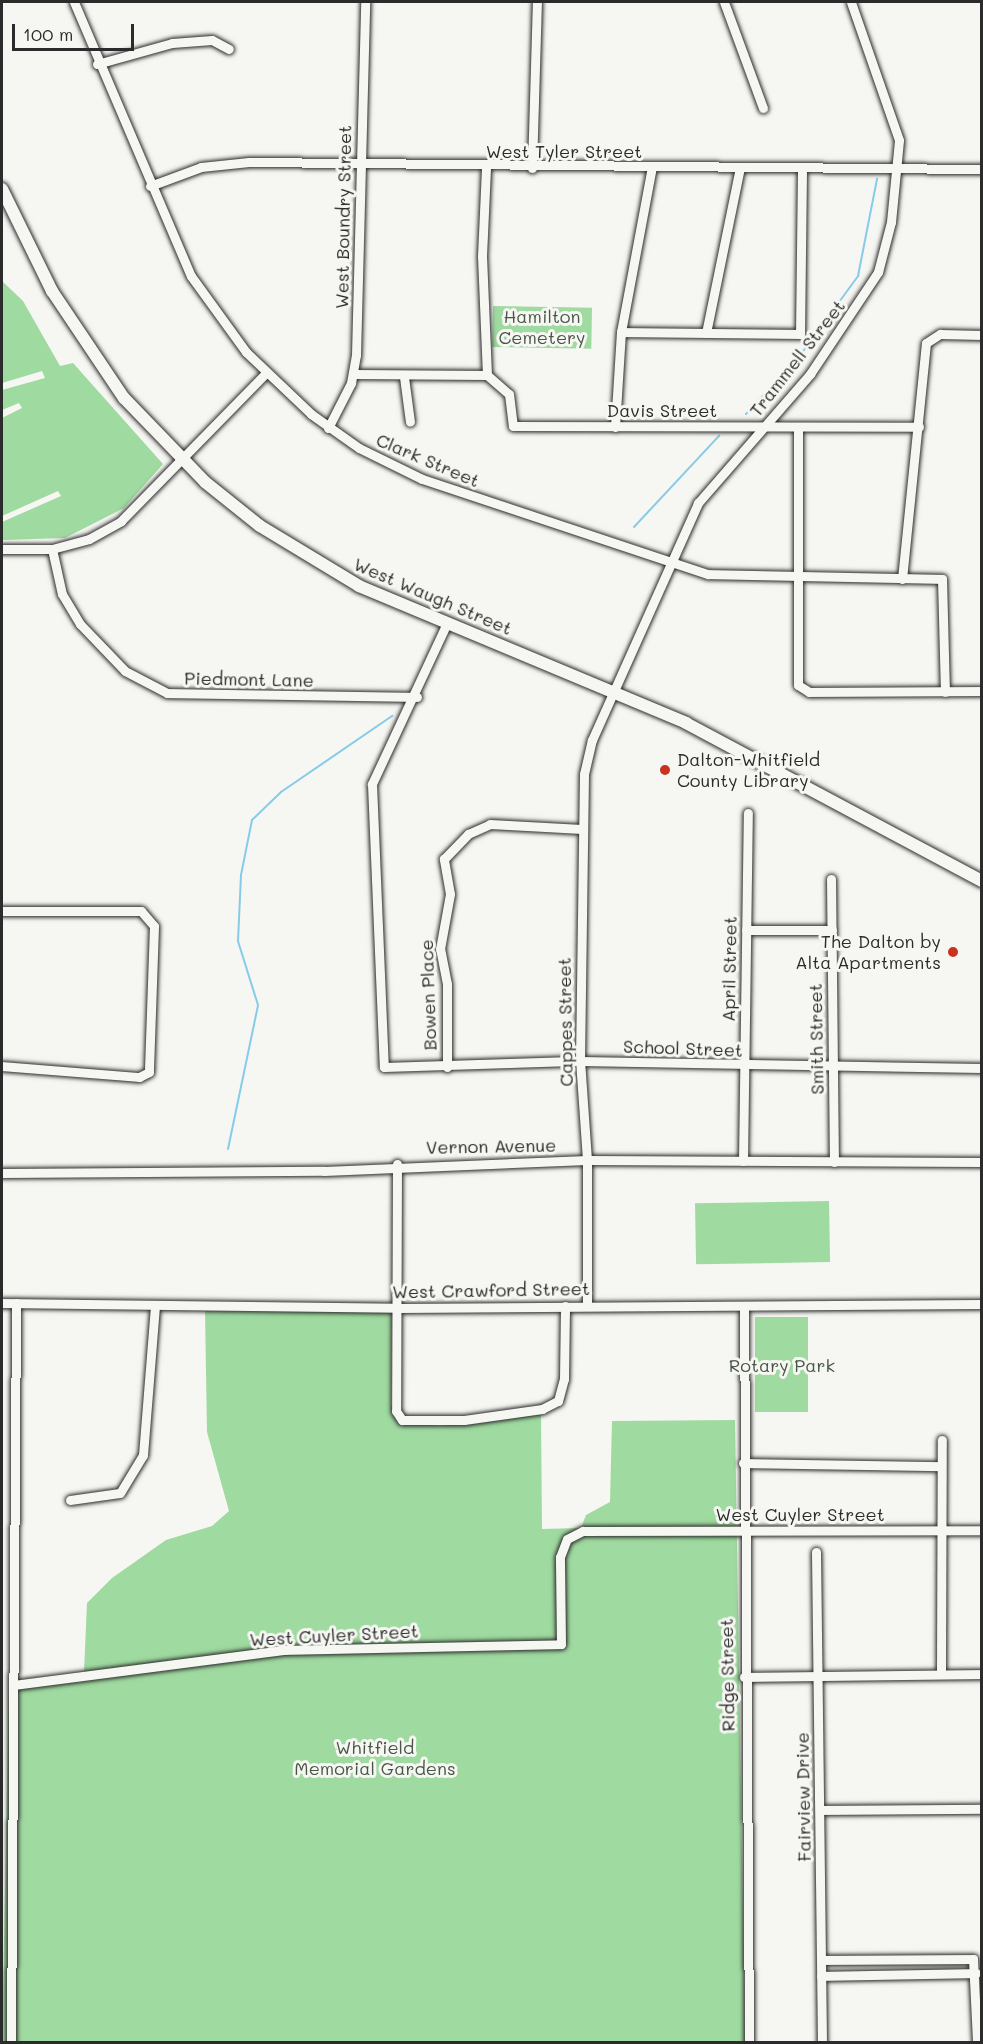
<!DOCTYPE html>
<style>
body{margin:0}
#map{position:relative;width:983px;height:2044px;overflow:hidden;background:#f6f6f2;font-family:Mali,sans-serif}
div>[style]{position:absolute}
.green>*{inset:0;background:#9fdaa0;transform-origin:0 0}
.stream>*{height:2px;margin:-1px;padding:0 1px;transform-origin:1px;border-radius:1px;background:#86cbe7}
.roads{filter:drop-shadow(0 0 2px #2b2b2b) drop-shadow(0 0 2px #2b2b2b)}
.street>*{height:9px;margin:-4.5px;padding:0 4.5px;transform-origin:4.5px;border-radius:4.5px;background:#f6f6f2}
.secondary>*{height:12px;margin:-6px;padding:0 6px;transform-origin:6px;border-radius:6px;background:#f6f6f2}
.dots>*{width:16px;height:16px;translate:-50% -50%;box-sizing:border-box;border:3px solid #f6f6f2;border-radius:50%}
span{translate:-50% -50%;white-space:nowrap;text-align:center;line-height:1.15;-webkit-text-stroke:6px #f6f6f2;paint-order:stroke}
.street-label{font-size:18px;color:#2b2b2b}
.park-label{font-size:18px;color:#485748}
.poi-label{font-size:18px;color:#2b2b2b}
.left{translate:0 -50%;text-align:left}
.right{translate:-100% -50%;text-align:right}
.frame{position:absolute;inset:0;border:3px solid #2b2b2b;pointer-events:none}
.scale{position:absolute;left:12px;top:24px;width:122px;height:27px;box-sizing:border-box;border:3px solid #2b2b2b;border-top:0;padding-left:8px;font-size:18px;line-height:21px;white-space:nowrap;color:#2b2b2b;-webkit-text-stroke:4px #f6f6f2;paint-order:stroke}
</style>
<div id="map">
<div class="green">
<i style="clip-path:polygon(2px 281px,23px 301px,60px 366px,73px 363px,163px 464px,124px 508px,65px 538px,2px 540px,2px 522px,61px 496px,58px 491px,2px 516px,2px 418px,22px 408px,19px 403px,2px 410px,2px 390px,45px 378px,42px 371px,2px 383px)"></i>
<i style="left:493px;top:306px;width:99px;height:41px;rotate:1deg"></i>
<i style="left:829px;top:1201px;width:61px;height:134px;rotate:89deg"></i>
<i style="clip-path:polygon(205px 1311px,392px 1312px,391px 1404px,397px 1422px,440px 1426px,541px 1414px,542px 1529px,581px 1528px,586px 1515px,610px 1502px,612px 1421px,735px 1420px,745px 2042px,2px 2042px,9px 1682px,84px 1672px,87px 1603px,112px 1578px,166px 1540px,212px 1526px,229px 1511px,207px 1432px)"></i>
<i style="left:808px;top:1317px;width:95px;height:53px;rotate:90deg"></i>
</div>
<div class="stream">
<i style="left:746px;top:414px;width:81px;rotate:-47.5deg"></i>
<i style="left:801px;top:354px;width:97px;rotate:-53.8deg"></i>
<i style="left:858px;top:276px;width:99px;rotate:-78.9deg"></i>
<i style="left:634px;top:527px;width:125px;rotate:-47deg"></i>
<i style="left:228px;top:1149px;width:147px;rotate:-78.2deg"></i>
<i style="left:258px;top:1005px;width:67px;rotate:-107.4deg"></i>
<i style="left:238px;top:941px;width:66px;rotate:-87.4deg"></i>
<i style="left:241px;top:875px;width:56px;rotate:-78.7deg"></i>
<i style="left:252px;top:820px;width:40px;rotate:-44deg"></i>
<i style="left:281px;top:792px;width:135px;rotate:-34.4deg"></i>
</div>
<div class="roads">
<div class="street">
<i style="left:74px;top:2px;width:298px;rotate:66.9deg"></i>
<i style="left:191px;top:276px;width:94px;rotate:54.1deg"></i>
<i style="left:246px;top:352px;width:90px;rotate:43.6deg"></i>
<i style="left:311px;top:414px;width:59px;rotate:35.3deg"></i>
<i style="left:359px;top:448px;width:70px;rotate:26.2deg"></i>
<i style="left:422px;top:479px;width:301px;rotate:18.4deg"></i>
<i style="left:708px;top:574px;width:234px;rotate:1.2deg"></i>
<i style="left:942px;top:579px;width:113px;rotate:88.5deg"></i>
<i style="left:724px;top:2px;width:113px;rotate:69.8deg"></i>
<i style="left:97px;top:64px;width:78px;rotate:-15.6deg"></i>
<i style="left:172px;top:43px;width:40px;rotate:-4.3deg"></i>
<i style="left:212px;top:40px;width:19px;rotate:28deg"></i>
<i style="left:486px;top:168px;width:88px;rotate:92.6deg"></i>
<i style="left:482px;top:256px;width:119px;rotate:87.6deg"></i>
<i style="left:487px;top:375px;width:29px;rotate:41deg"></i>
<i style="left:509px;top:394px;width:32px;rotate:83deg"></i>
<i style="left:513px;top:426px;width:406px;rotate:0.1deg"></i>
<i style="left:532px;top:168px;width:166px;rotate:-88.3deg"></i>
<i style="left:150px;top:186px;width:54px;rotate:-20.4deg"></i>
<i style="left:201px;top:167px;width:48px;rotate:-5.9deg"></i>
<i style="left:249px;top:162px;width:733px;rotate:0.55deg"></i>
<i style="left:621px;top:332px;width:179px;rotate:0.6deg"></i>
<i style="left:800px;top:334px;width:165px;rotate:-89.3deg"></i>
<i style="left:706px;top:333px;width:169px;rotate:-78.4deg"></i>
<i style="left:354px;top:374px;width:133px;rotate:0.4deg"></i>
<i style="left:404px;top:377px;width:45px;rotate:82.4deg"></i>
<i style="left:615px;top:427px;width:95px;rotate:-86.4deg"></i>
<i style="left:621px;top:332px;width:168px;rotate:-79.4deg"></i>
<i style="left:798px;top:427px;width:258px;rotate:90deg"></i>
<i style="left:798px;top:685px;width:13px;rotate:32deg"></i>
<i style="left:809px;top:692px;width:173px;rotate:-0.3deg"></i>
<i style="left:328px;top:428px;width:51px;rotate:-62.9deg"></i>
<i style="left:351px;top:383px;width:28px;rotate:-80deg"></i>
<i style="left:356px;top:355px;width:353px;rotate:-88.5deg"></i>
<i style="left:2px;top:549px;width:50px"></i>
<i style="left:52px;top:549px;width:38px;rotate:-15deg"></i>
<i style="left:89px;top:539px;width:37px;rotate:-29deg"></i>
<i style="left:121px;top:521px;width:207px;rotate:-45.6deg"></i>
<i style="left:52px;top:549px;width:46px;rotate:77.5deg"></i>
<i style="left:62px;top:594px;width:35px;rotate:59deg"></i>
<i style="left:80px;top:624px;width:65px;rotate:46.2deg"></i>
<i style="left:125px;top:671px;width:47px;rotate:27.6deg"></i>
<i style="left:167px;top:693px;width:250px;rotate:0.9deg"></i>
<i style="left:902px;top:579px;width:237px;rotate:-84.2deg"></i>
<i style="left:926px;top:343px;width:17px;rotate:-33deg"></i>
<i style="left:940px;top:334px;width:42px;rotate:1.4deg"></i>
<i style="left:447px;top:623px;width:178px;rotate:115deg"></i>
<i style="left:372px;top:784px;width:283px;rotate:87.6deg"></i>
<i style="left:384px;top:1067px;width:196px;rotate:-1.8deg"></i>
<i style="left:580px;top:1061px;width:402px;rotate:1deg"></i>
<i style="left:831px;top:879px;width:283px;rotate:89.4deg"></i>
<i style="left:2px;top:911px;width:139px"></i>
<i style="left:141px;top:911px;width:20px;rotate:49deg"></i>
<i style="left:154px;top:926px;width:146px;rotate:92deg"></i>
<i style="left:149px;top:1072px;width:11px;rotate:153deg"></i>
<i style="left:139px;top:1077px;width:137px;rotate:-175.4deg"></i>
<i style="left:746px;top:930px;width:86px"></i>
<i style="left:447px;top:1067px;width:83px;rotate:-90deg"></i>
<i style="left:447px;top:984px;width:36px;rotate:-101deg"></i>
<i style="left:440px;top:949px;width:56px;rotate:-79.7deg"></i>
<i style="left:450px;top:894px;width:36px;rotate:-100deg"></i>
<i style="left:444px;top:859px;width:35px;rotate:-46deg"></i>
<i style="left:468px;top:834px;width:24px;rotate:-24deg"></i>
<i style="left:490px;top:824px;width:92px;rotate:3.1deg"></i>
<i style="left:743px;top:1161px;width:348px;rotate:-89.2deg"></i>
<i style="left:397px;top:1164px;width:247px;rotate:90.2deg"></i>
<i style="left:396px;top:1411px;width:11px;rotate:56deg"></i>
<i style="left:402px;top:1420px;width:62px"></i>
<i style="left:464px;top:1420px;width:79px;rotate:-8deg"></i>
<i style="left:542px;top:1409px;width:18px;rotate:-27deg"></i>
<i style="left:558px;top:1401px;width:23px;rotate:-75deg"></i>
<i style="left:564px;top:1379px;width:73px;rotate:-89.2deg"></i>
<i style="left:2px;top:1173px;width:322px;rotate:-0.4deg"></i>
<i style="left:324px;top:1171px;width:263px;rotate:-2.4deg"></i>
<i style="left:587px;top:1160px;width:395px;rotate:0.3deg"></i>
<i style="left:2px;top:1303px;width:395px;rotate:0.7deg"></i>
<i style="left:397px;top:1308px;width:585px;rotate:-0.39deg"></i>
<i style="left:587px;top:1306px;width:146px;rotate:-90deg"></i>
<i style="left:587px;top:1160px;width:99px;rotate:-94deg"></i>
<i style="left:580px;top:1061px;width:287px;rotate:-89.2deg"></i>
<i style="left:584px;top:774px;width:35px;rotate:-77deg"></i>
<i style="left:592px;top:740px;width:260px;rotate:-65.9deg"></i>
<i style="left:698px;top:503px;width:171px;rotate:-49deg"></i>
<i style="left:810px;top:374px;width:123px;rotate:-56.3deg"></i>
<i style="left:878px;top:272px;width:52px;rotate:-75.4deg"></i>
<i style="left:891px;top:222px;width:82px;rotate:-84.4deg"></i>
<i style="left:899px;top:140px;width:146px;rotate:-109.2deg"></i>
<i style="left:744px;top:1306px;width:736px;rotate:89.61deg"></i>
<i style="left:743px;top:1463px;width:197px;rotate:0.9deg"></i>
<i style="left:70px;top:1500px;width:50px;rotate:-8deg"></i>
<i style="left:120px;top:1493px;width:44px;rotate:-58.8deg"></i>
<i style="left:143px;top:1455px;width:149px;rotate:-85.4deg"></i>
<i style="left:816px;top:1552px;width:490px;rotate:89.3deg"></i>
<i style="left:941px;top:1673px;width:233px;rotate:-89.8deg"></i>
<i style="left:744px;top:1677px;width:238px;rotate:-0.7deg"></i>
<i style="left:14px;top:1685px;width:273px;rotate:-7.4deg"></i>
<i style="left:285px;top:1650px;width:276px;rotate:-1.2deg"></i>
<i style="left:561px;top:1644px;width:87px;rotate:-90.7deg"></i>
<i style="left:560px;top:1557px;width:19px;rotate:-69deg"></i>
<i style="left:567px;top:1539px;width:18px;rotate:-27deg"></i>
<i style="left:583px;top:1531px;width:399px;rotate:-0.1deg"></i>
<i style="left:820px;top:1810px;width:162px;rotate:-0.4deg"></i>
<i style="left:821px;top:1960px;width:152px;rotate:-0.4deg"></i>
<i style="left:973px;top:1959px;width:83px;rotate:87.2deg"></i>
<i style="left:821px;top:1976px;width:155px;rotate:-1.1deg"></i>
<i style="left:11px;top:2042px;width:739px;rotate:-89.61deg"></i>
</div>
<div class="secondary">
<i style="left:2px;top:189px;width:114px;rotate:63.9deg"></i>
<i style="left:52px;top:291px;width:129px;rotate:56.1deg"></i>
<i style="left:124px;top:398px;width:117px;rotate:46deg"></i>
<i style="left:205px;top:482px;width:70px;rotate:38.7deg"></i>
<i style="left:260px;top:526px;width:116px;rotate:31.2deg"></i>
<i style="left:359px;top:586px;width:355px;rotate:22.7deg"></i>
<i style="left:686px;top:723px;width:336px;rotate:28.1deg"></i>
</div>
</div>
<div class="dots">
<i style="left:665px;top:770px;background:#c8321e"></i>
<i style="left:953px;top:952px;background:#c8321e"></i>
</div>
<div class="street-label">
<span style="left:564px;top:151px">West Tyler Street</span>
<span style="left:343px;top:217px;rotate:-89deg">West Boundry Street</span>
<span style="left:797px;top:358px;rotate:-52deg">Trammell Street</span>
<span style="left:662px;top:410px">Davis Street</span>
<span style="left:428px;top:460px;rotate:23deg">Clark Street</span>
<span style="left:433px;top:596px;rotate:23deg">West Waugh Street</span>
<span style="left:249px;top:679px;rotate:1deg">Piedmont Lane</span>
<span style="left:729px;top:969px;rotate:-89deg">April Street</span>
<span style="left:428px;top:995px;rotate:-92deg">Bowen Place</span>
<span style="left:565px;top:1022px;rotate:-91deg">Cappes Street</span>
<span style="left:816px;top:1039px;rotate:-91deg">Smith Street</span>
<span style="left:683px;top:1048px;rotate:2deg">School Street</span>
<span style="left:491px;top:1146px;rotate:-1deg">Vernon Avenue</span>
<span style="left:491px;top:1290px;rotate:-1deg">West Crawford Street</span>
<span style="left:800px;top:1514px">West Cuyler Street</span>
<span style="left:334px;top:1635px;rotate:-3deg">West Cuyler Street</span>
<span style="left:727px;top:1675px;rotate:-91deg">Ridge Street</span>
<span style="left:803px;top:1797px;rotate:-91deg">Fairview Drive</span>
</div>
<div class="park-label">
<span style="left:542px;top:327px">Hamilton<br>Cemetery</span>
<span style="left:782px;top:1365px">Rotary Park</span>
<span style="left:375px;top:1758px">Whitfield<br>Memorial Gardens</span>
</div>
<div class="poi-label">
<span class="left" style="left:677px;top:770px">Dalton-Whitfield<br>County Library</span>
<span class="right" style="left:941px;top:952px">The Dalton by<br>Alta Apartments</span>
</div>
<div class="frame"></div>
<div class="scale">100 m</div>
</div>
